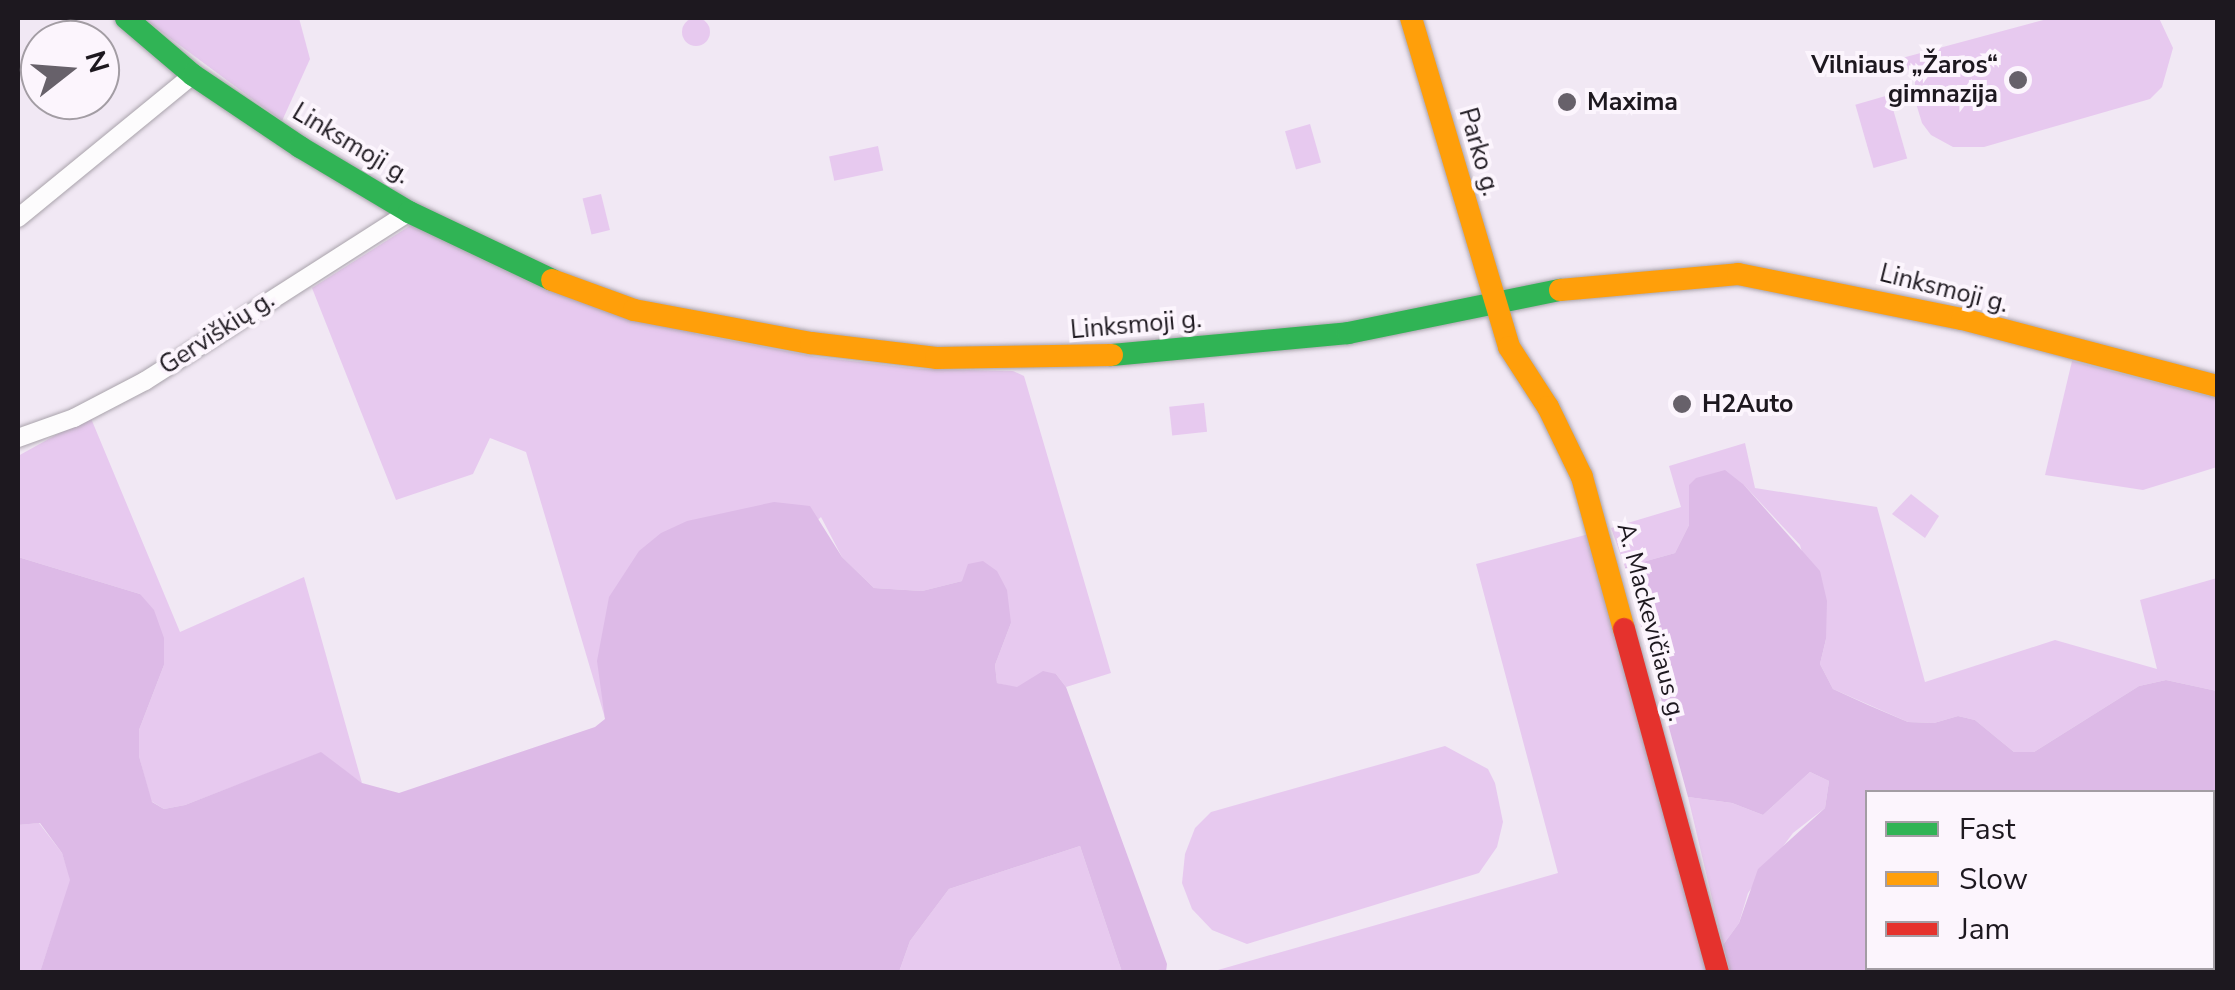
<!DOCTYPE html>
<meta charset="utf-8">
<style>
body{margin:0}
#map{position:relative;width:2235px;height:990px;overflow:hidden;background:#f1e8f4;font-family:"Nunito Sans",sans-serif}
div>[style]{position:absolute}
.green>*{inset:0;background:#e7c9ef;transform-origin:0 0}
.round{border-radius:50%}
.forest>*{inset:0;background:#ddbae7}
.roads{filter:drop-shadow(0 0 2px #a9a3ab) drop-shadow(0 0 2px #a9a3ab)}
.street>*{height:18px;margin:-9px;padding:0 9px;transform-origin:9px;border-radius:9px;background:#fdfcfd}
.fast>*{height:22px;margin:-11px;padding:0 11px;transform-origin:11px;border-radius:11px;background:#30b455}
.slow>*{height:22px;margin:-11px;padding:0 11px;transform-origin:11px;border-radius:11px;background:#ff9f0a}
.jam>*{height:22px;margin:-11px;padding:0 11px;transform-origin:11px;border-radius:11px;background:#e5322d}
.dots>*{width:28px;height:28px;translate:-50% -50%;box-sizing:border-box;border:5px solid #fcf5fd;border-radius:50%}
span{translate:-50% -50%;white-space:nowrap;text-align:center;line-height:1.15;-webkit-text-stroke:8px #fcf5fd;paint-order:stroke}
.poi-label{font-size:25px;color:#1d181f;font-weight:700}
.right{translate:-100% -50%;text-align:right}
.left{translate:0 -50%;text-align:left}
.street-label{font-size:25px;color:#1d181f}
.frame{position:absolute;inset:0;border:20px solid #1d181f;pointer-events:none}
.legend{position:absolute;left:1865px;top:790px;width:350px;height:180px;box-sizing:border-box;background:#fcf5fd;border:2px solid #a39da4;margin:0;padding:12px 18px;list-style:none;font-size:30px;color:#1d181f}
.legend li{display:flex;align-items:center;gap:20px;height:50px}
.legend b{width:50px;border:2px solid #a39da4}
.north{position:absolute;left:20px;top:20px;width:100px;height:100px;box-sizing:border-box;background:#fcf5fd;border:2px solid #a39da4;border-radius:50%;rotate:73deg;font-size:28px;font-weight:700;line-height:40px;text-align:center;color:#1d181f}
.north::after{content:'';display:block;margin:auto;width:35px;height:45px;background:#67616a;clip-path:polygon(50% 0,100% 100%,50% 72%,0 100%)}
</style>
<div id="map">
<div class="green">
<i class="round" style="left:682px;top:18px;width:28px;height:28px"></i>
<i style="clip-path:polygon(143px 18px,299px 18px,310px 59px,282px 121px)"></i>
<i style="clip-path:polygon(2051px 18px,2159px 18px,2173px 48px,2162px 87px,2150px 99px,1984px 147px,1953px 147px,1931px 135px,1922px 123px,1915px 100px,1915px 79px,1922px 67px,1906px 70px,1902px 58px)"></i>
<i style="left:1889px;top:95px;width:66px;height:35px;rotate:74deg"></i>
<i style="left:1310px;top:124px;width:40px;height:26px;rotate:74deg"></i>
<i style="left:878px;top:146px;width:25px;height:50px;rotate:78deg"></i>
<i style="left:601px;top:194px;width:37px;height:19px;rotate:76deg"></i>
<i style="clip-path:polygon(416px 222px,697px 334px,817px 357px,920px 369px,1013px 371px,1024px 376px,1111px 673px,1066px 687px,1056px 674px,1017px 688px,997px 683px,995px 665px,1011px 623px,962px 581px,922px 591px,874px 588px,842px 557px,821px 517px,605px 718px,526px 452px,490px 438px,473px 474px,396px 500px,312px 288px)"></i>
<i style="clip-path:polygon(2072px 361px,2217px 398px,2217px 467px,2143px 490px,2045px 475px)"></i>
<i style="left:1204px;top:403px;width:29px;height:35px;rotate:84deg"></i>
<i style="clip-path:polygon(90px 416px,180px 632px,304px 577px,362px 783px,320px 753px,185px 805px,164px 809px,151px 801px,139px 756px,139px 730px,164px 665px,140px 594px,18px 557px,18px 456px)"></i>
<i style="clip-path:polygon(1745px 443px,1755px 488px,1877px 507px,1925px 682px,2055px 640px,2157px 669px,2140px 600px,2217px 578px,2217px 691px,2166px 680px,2139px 686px,2034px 752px,2014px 752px,1975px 720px,1958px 716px,1934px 723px,1908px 722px,1833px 689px,1820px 664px,1826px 639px,1800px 545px,1744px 485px,1689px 485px,1689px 525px,1675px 553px,1625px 567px,1611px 528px,1681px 507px,1669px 466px)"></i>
<i style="clip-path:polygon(1911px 494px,1939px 516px,1925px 538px,1892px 514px)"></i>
<i style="clip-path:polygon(1589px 534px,1709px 972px,1211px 972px,1558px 873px,1476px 564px)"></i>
<i style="clip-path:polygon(1445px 746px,1488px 769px,1495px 783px,1503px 822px,1497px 847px,1479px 873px,1247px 944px,1212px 930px,1192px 909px,1182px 883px,1185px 854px,1195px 828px,1211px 812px)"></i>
<i style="clip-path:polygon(1810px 772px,1829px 781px,1825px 808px,1793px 833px,1748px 893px,1739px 923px,1723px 945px,1688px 797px,1732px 803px,1763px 815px)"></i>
<i style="clip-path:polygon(39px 823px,62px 853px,71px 880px,40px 972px,18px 972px,18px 825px)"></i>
<i style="clip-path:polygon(1080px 846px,1122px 972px,899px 972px,910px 941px,949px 889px)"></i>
</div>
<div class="forest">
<i style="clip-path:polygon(evenodd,1725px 470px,1744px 485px,1820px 571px,1827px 601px,1826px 639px,1820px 664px,1833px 689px,1868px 705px,1908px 722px,1934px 723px,1958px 716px,1975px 720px,2014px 752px,2034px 752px,2139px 686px,2166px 680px,2217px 691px,2217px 972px,1730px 972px,1723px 945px,1739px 923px,1758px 869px,1825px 808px,1829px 781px,1810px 772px,1763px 815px,1732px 803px,1688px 797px,1625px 567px,1675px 553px,1689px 525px,1689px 485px,1696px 478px,1725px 470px,1868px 792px,2212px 792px,2212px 968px,1868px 968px,1868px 792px)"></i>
<i style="clip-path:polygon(774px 502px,810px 506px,842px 557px,874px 588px,922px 591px,962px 581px,968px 564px,983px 561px,997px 571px,1007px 590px,1011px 623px,995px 665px,997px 683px,1017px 687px,1043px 671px,1056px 674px,1066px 687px,1167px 964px,1166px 972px,1122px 972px,1080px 846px,949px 889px,910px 941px,899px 972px,40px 972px,70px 880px,62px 853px,40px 823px,18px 825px,18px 557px,140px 594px,154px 610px,164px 638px,164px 665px,139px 730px,139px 756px,152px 802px,164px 809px,185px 805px,321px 752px,362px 783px,399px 793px,595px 727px,605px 719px,597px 661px,609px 597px,639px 551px,661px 533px,687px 521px)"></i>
</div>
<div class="roads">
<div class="street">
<i style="left:18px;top:218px;width:226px;rotate:-39.3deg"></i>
<i style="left:18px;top:438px;width:59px;rotate:-19.7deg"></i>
<i style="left:74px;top:418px;width:80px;rotate:-27.5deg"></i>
<i style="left:145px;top:381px;width:313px;rotate:-32.6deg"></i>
</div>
<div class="fast">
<i style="left:126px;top:18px;width:88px;rotate:40.4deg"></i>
<i style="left:193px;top:75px;width:129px;rotate:33.9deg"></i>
<i style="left:300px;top:147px;width:127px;rotate:30.8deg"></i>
<i style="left:409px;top:212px;width:158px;rotate:25.4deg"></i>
<i style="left:1112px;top:355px;width:237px;rotate:-5.3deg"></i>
<i style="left:1348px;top:333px;width:216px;rotate:-11.5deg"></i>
</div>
<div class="slow">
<i style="left:1411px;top:18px;width:343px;rotate:73.4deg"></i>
<i style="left:1509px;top:347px;width:72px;rotate:57deg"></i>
<i style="left:1548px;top:407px;width:78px;rotate:64.1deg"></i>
<i style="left:1582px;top:477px;width:158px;rotate:74.6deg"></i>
<i style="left:552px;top:280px;width:87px;rotate:20.1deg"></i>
<i style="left:634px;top:310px;width:180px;rotate:10.6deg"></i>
<i style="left:811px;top:343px;width:126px;rotate:6.8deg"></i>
<i style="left:936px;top:358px;width:176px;rotate:-1deg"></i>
<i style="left:1560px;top:290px;width:179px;rotate:-5.1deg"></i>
<i style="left:1738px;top:274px;width:228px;rotate:11.4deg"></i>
<i style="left:1962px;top:319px;width:265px;rotate:14.7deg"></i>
</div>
<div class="jam">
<i style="left:1624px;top:629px;width:356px;rotate:74.7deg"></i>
</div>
</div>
<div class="dots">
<i style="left:2018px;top:80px;background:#67616a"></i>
<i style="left:1567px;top:102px;background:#67616a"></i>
<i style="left:1682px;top:404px;background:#67616a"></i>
</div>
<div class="poi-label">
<span class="right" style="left:1998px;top:80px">Vilniaus „Žaros“<br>gimnazija</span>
<span class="left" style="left:1587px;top:102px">Maxima</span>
<span class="left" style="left:1702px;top:404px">H2Auto</span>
</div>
<div class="street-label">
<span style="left:351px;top:144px;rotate:31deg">Linksmoji g.</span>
<span style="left:1479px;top:152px;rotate:74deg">Parko g.</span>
<span style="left:1944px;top:289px;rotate:14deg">Linksmoji g.</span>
<span style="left:1136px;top:325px;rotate:-5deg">Linksmoji g.</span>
<span style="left:217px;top:333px;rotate:-33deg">Gerviškių g.</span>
<span style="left:1651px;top:622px;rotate:75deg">A. Mackevičiaus g.</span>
</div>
<div class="frame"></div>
<ul class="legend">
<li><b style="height:12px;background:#30b455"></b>Fast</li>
<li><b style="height:12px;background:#ff9f0a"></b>Slow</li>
<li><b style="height:12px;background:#e5322d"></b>Jam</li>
</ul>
<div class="north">N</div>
</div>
